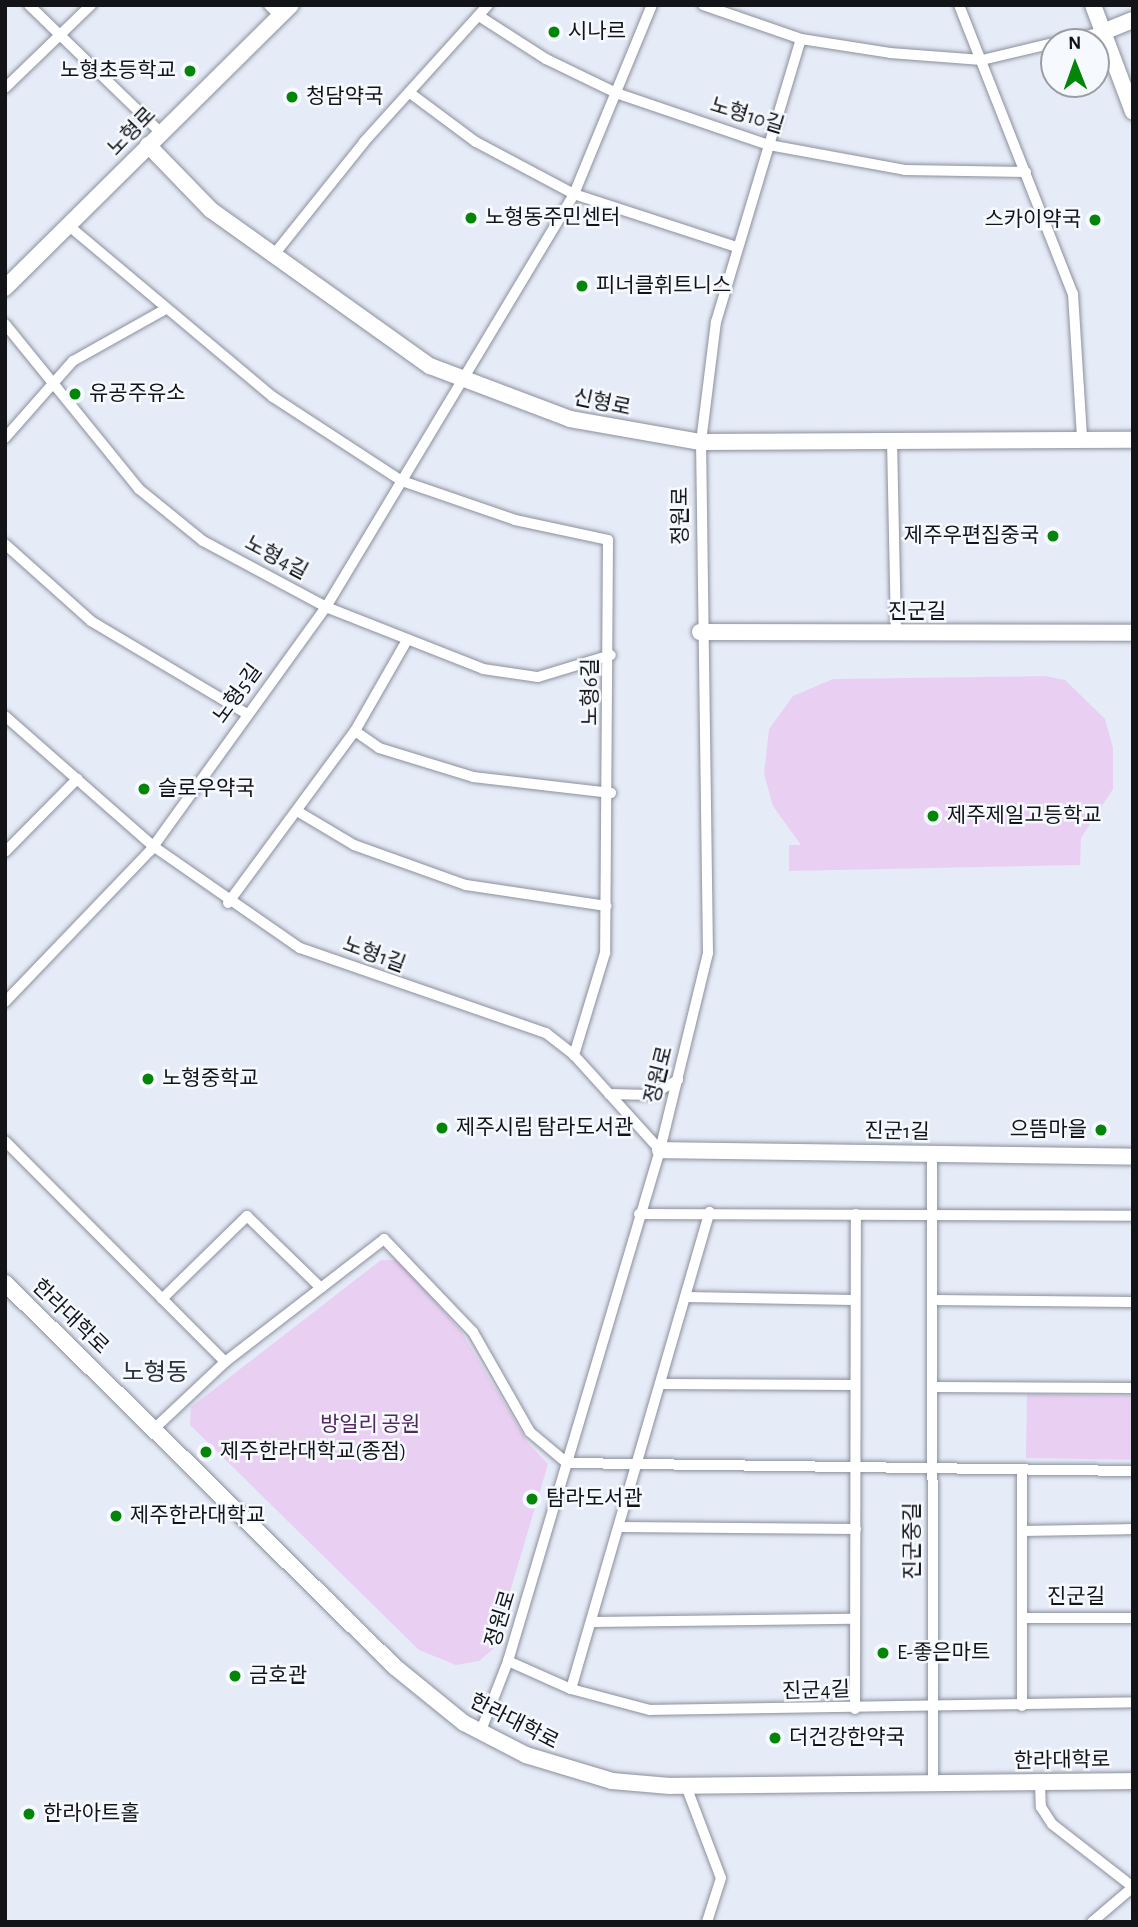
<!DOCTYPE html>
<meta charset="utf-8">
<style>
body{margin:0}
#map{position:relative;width:1138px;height:1927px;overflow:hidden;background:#e6ebf8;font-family:"Alegreya Sans","Noto Sans KR",sans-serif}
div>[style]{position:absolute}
.green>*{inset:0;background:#e9d0f3;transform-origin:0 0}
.roads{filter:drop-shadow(0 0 2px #8b909b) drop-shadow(0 0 2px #8b909b)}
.street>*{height:10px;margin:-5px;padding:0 5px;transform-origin:5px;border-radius:5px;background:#fff}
.secondary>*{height:16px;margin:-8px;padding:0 8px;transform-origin:8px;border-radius:8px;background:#fff}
.dots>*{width:19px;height:19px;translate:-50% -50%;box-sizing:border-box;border:4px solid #f6f9fe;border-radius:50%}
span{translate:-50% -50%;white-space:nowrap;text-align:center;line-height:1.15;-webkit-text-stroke:5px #f6f9fe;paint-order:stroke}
.poi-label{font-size:21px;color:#121418}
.left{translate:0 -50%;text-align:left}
.right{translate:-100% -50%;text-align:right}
.street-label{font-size:21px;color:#121418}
.park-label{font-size:21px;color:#512860}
.quarter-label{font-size:24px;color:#2e323c}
.frame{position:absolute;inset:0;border:7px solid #121418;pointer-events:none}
.north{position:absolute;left:1040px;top:28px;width:70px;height:70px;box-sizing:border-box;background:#f6f9fe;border:2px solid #9b9da2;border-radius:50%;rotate:359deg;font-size:19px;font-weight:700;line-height:28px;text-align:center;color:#121418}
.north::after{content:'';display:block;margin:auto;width:24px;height:32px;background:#038608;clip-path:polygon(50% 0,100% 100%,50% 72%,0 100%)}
</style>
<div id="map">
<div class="green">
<i style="clip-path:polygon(1045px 676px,1065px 680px,1105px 719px,1113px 748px,1113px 789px,1081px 838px,1080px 865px,789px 871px,789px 845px,801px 845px,773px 806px,764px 774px,769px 729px,793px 696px,833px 679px)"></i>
<i style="clip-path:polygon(381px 1260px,398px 1260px,461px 1331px,528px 1443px,548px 1464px,493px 1649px,479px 1661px,456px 1665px,419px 1650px,190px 1425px,191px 1407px)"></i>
<i style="left:1027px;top:1394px;width:106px;height:64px;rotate:1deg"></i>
</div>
<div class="roads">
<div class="street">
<i style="left:29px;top:5px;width:182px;rotate:44.1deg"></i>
<i style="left:269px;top:5px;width:16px;rotate:45deg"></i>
<i style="left:703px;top:5px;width:104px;rotate:19.1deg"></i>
<i style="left:801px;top:39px;width:90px;rotate:8.9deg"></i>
<i style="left:890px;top:53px;width:92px;rotate:4.4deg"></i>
<i style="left:982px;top:60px;width:74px;rotate:-13.3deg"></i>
<i style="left:959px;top:5px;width:311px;rotate:68.5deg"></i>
<i style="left:1073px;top:294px;width:145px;rotate:86.4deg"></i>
<i style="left:479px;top:16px;width:80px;rotate:32.7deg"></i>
<i style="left:546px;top:59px;width:78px;rotate:25.9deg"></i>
<i style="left:616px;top:93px;width:162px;rotate:18.8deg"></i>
<i style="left:769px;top:145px;width:138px;rotate:10.4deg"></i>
<i style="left:905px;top:170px;width:121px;rotate:0.9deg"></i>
<i style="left:1059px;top:42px;width:45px;rotate:-12.8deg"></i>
<i style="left:5px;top:88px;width:120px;rotate:-44deg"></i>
<i style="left:410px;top:93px;width:82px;rotate:36.6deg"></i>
<i style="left:476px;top:142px;width:111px;rotate:28deg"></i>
<i style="left:574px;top:194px;width:170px;rotate:18.1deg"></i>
<i style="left:69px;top:226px;width:266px;rotate:40deg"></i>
<i style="left:273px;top:397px;width:154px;rotate:33.1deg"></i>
<i style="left:402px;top:481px;width:120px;rotate:19deg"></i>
<i style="left:515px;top:520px;width:95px;rotate:12.1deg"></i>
<i style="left:608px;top:540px;width:413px;rotate:90.4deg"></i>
<i style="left:605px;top:953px;width:107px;rotate:106.9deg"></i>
<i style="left:272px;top:257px;width:147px;rotate:-51.3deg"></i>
<i style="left:364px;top:142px;width:185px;rotate:-47.9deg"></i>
<i style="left:5px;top:324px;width:213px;rotate:50.9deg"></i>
<i style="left:139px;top:489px;width:82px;rotate:39.1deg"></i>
<i style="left:203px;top:541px;width:140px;rotate:28.2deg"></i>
<i style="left:326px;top:607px;width:169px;rotate:21.5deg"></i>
<i style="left:483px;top:669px;width:56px;rotate:8.3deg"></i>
<i style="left:538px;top:677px;width:76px;rotate:-16.8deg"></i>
<i style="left:5px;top:438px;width:103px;rotate:-48.6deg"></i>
<i style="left:73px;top:361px;width:104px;rotate:-29.3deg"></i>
<i style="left:892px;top:440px;width:193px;rotate:88.8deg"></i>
<i style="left:5px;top:544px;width:115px;rotate:41.8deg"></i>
<i style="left:91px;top:621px;width:182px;rotate:30.8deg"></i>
<i style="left:5px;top:716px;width:197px;rotate:41.3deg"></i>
<i style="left:153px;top:846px;width:179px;rotate:34.8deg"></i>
<i style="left:300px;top:948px;width:260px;rotate:19.1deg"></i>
<i style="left:546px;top:1033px;width:36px;rotate:38deg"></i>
<i style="left:574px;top:1055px;width:128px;rotate:47.8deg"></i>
<i style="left:355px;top:731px;width:29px;rotate:35deg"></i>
<i style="left:379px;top:748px;width:98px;rotate:17.1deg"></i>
<i style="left:473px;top:777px;width:139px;rotate:6.6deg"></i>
<i style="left:297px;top:811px;width:66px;rotate:30.8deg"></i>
<i style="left:354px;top:845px;width:119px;rotate:19.7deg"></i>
<i style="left:466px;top:885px;width:142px;rotate:8.5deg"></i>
<i style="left:5px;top:852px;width:103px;rotate:-45.4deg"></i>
<i style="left:228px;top:903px;width:214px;rotate:-53.6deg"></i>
<i style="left:355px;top:731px;width:103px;rotate:-60.2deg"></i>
<i style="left:5px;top:1002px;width:209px;rotate:-46.2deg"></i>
<i style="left:150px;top:851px;width:301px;rotate:-54.2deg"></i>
<i style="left:326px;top:607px;width:482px;rotate:-59deg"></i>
<i style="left:574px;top:194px;width:204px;rotate:-67.6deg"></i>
<i style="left:609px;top:1094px;width:42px;rotate:1.4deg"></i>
<i style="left:651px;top:1095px;width:31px;rotate:-29deg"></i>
<i style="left:5px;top:1141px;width:312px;rotate:45.1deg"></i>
<i style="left:932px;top:1153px;width:629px;rotate:89.91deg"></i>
<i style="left:639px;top:1214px;width:494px;rotate:0.2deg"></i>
<i style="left:686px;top:1297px;width:168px;rotate:1deg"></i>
<i style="left:162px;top:1299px;width:119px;rotate:-44.3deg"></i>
<i style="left:247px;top:1216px;width:103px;rotate:44.2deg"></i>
<i style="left:932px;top:1300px;width:201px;rotate:0.6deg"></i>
<i style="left:661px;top:1384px;width:194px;rotate:0.3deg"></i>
<i style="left:935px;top:1387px;width:198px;rotate:0.3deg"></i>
<i style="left:154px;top:1429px;width:98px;rotate:-43.3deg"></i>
<i style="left:225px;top:1362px;width:201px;rotate:-37.7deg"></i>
<i style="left:384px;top:1239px;width:129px;rotate:46.3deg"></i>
<i style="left:473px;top:1332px;width:115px;rotate:60.3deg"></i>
<i style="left:530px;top:1432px;width:48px;rotate:40deg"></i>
<i style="left:567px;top:1463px;width:566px;rotate:0.81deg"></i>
<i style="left:1022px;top:1472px;width:234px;rotate:90deg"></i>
<i style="left:619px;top:1527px;width:237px;rotate:0.5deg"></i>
<i style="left:1022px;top:1531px;width:111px;rotate:-1deg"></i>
<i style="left:1022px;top:1618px;width:111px"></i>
<i style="left:593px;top:1622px;width:260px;rotate:-0.7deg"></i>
<i style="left:508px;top:1661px;width:69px;rotate:24deg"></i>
<i style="left:571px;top:1689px;width:82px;rotate:14.9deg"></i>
<i style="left:650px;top:1710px;width:483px;rotate:-0.9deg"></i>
<i style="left:571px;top:1689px;width:497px;rotate:-73.8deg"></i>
<i style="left:855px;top:1709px;width:495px;rotate:-89.9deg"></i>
<i style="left:480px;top:1733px;width:77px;rotate:-68.7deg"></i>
<i style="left:508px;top:1661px;width:533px;rotate:-73.43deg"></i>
<i style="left:660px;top:1150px;width:203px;rotate:-76.3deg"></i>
<i style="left:708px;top:953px;width:511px;rotate:-90.78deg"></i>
<i style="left:701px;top:442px;width:121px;rotate:-82.9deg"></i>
<i style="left:716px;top:322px;width:295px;rotate:-73.3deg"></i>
<i style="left:1040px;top:1783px;width:24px;rotate:88deg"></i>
<i style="left:1041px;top:1807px;width:20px;rotate:57deg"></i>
<i style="left:1052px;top:1824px;width:103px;rotate:37.9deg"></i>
<i style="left:686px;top:1786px;width:98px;rotate:69.2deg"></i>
<i style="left:721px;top:1878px;width:46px;rotate:107.7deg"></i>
<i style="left:1092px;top:1922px;width:54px;rotate:-40.5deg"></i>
</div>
<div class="secondary">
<i style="left:1093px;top:5px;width:114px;rotate:69.5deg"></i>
<i style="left:1103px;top:32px;width:32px;rotate:-22deg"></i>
<i style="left:148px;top:145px;width:91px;rotate:45.9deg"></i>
<i style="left:211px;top:210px;width:269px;rotate:35.5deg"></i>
<i style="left:430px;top:366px;width:150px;rotate:20.7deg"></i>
<i style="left:570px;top:419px;width:133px;rotate:10deg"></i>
<i style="left:701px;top:442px;width:432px;rotate:-0.3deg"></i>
<i style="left:5px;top:288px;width:402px;rotate:-44.7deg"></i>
<i style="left:700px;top:632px;width:433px;rotate:0.1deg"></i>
<i style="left:660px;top:1150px;width:473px;rotate:0.8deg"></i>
<i style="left:5px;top:1283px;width:547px;rotate:44.56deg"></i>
<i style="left:395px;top:1667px;width:89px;rotate:39.1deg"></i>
<i style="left:464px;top:1723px;width:70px;rotate:27.3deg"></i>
<i style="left:526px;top:1755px;width:90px;rotate:16.8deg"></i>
<i style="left:612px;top:1781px;width:58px;rotate:4.9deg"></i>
<i style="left:670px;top:1786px;width:463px;rotate:-0.6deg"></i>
</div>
</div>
<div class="dots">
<i style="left:554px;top:32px;background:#038608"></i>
<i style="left:190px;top:71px;background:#038608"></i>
<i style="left:292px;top:97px;background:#038608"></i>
<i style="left:471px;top:218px;background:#038608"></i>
<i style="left:1095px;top:220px;background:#038608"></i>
<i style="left:582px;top:286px;background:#038608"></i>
<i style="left:75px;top:394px;background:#038608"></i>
<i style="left:1053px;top:536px;background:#038608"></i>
<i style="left:144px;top:789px;background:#038608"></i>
<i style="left:933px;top:816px;background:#038608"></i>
<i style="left:148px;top:1079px;background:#038608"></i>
<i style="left:442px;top:1128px;background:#038608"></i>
<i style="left:1101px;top:1130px;background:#038608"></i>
<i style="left:206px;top:1452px;background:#038608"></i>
<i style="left:532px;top:1499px;background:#038608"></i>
<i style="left:116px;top:1516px;background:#038608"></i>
<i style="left:883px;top:1653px;background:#038608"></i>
<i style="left:235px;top:1676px;background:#038608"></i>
<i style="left:775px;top:1738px;background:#038608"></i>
<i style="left:29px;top:1814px;background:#038608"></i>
</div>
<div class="poi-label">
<span class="left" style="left:568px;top:32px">시나르</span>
<span class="right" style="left:176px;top:71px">노형초등학교</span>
<span class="left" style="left:306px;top:97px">청담약국</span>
<span class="left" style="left:485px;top:218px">노형동주민센터</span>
<span class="right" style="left:1081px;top:220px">스카이약국</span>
<span class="left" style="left:596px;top:286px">피너클휘트니스</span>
<span class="left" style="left:89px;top:394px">유공주유소</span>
<span class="right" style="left:1039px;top:536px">제주우편집중국</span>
<span class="left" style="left:158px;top:789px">슬로우약국</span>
<span class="left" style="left:947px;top:816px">제주제일고등학교</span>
<span class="left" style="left:162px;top:1079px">노형중학교</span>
<span class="left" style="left:456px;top:1128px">제주시립 탐라도서관</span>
<span class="right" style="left:1087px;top:1130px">으뜸마을</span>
<span class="left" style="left:220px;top:1452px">제주한라대학교(종점)</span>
<span class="left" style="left:546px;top:1499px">탐라도서관</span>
<span class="left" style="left:130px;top:1516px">제주한라대학교</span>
<span class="left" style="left:897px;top:1653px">E-좋은마트</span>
<span class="left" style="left:249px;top:1676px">금호관</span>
<span class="left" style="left:789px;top:1738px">더건강한약국</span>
<span class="left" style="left:43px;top:1814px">한라아트홀</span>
</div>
<div class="street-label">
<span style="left:747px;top:116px;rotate:17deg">노형10길</span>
<span style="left:132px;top:132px;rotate:-46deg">노형로</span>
<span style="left:602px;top:403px;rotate:12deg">신형로</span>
<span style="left:681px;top:516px;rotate:-90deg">정원로</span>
<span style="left:276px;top:558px;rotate:28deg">노형4길</span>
<span style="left:917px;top:612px">진군길</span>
<span style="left:591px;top:692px;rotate:-90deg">노형6길</span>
<span style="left:238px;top:694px;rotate:-54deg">노형5길</span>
<span style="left:374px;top:955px;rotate:20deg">노형1길</span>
<span style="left:659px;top:1075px;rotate:-76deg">정원로</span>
<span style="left:897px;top:1132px;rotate:1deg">진군1길</span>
<span style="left:70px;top:1317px;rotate:44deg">한라대학로</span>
<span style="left:913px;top:1541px;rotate:-90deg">진군중길</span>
<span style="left:1076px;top:1597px">진군길</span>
<span style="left:501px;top:1619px;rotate:-73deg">정원로</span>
<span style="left:816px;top:1691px;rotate:-2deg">진군4길</span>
<span style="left:514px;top:1722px;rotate:27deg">한라대학로</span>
<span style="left:1062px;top:1761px;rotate:-1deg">한라대학로</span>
</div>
<div class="park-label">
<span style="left:370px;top:1425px">방일리 공원</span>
</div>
<div class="quarter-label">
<span style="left:155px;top:1374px">노형동</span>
</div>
<div class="frame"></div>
<div class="north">N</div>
</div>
